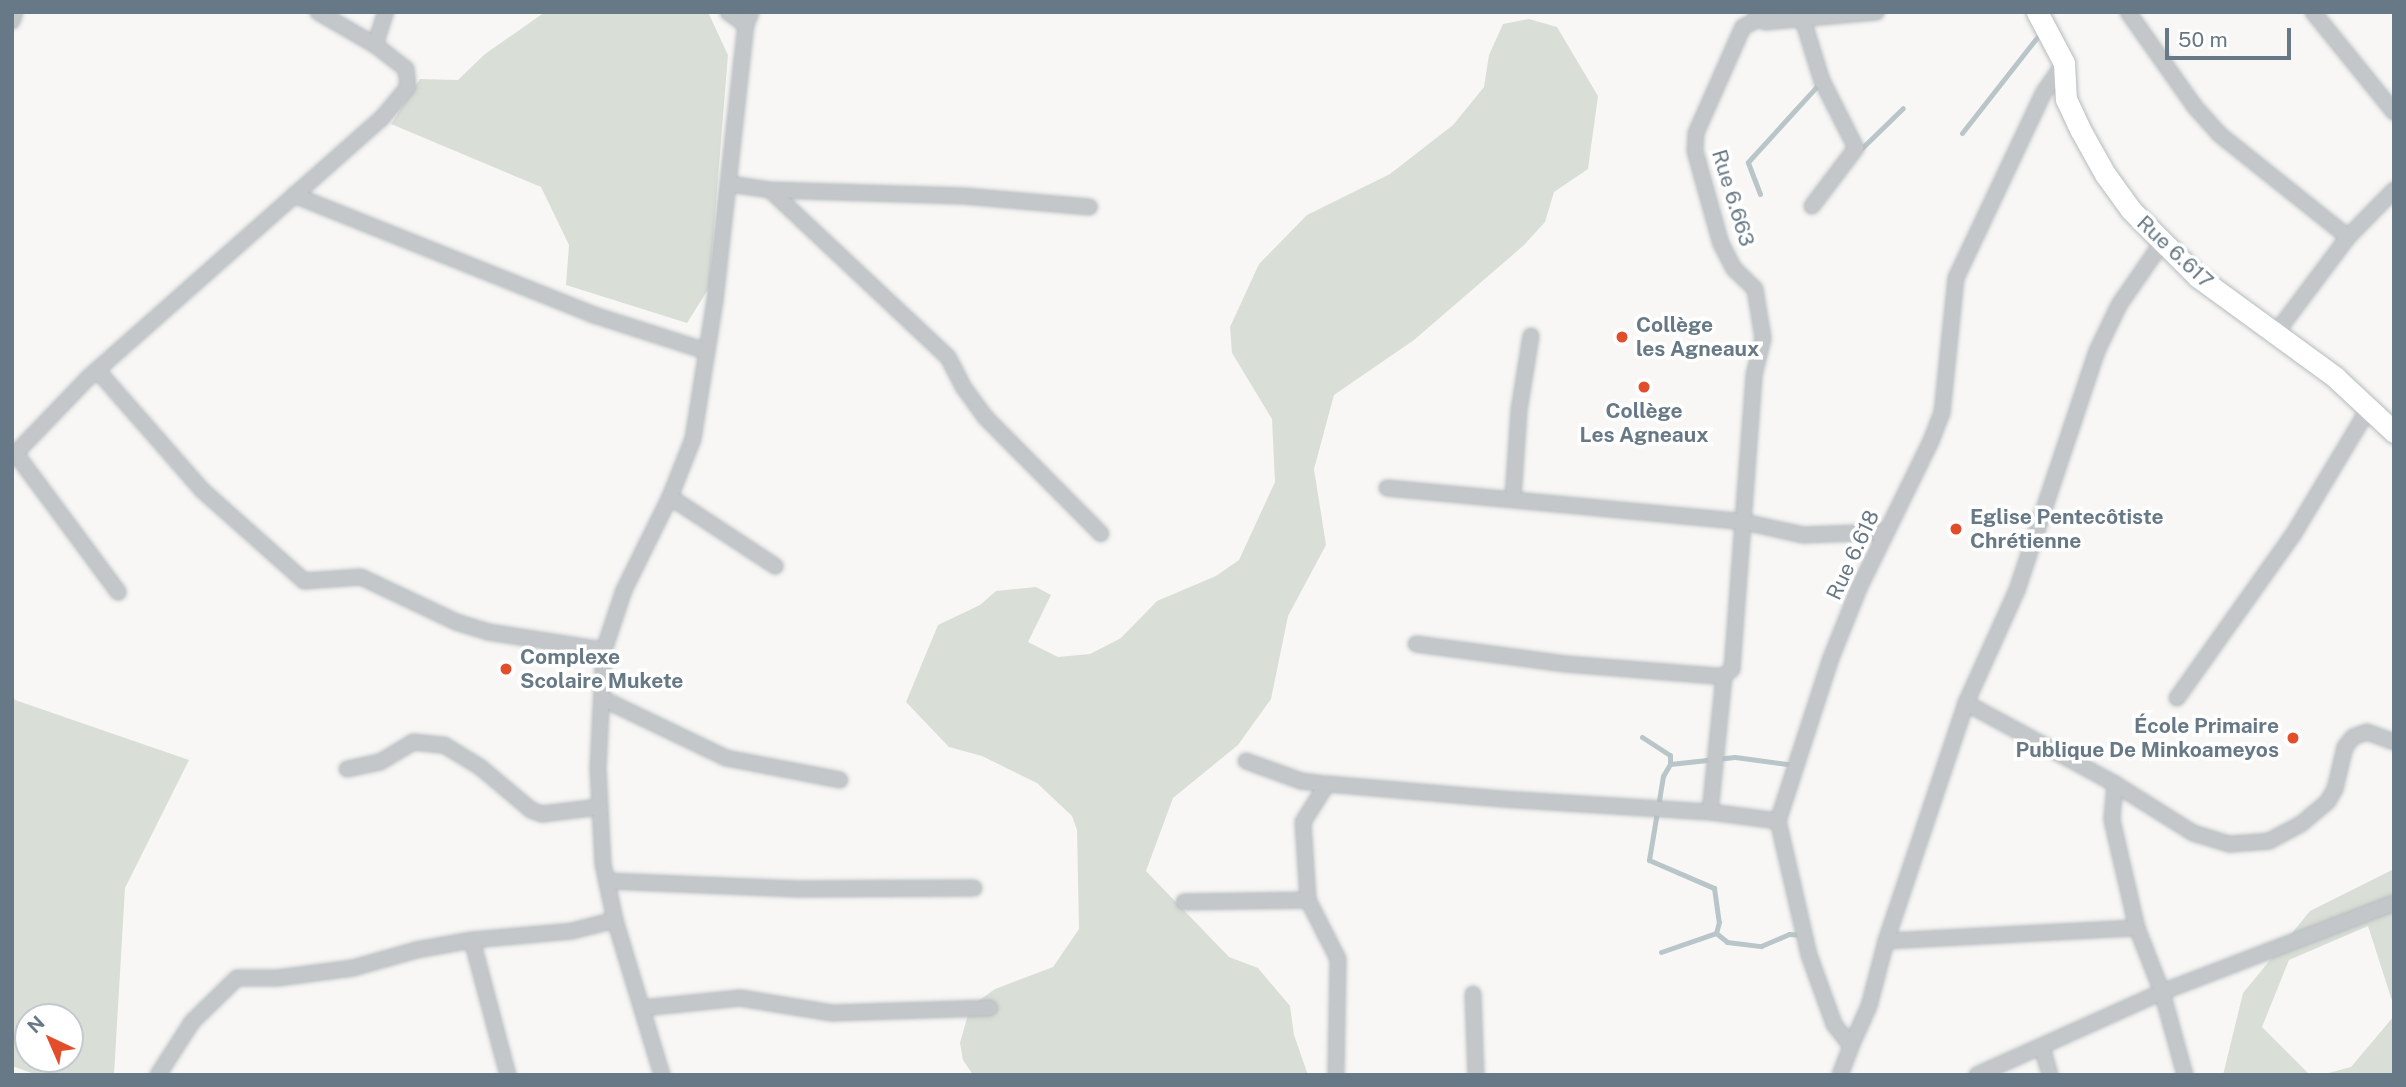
<!DOCTYPE html>
<meta charset="utf-8">
<style>
body{margin:0}
#map{position:relative;width:2406px;height:1087px;overflow:hidden;background:#f8f7f5;font-family:"Public Sans",sans-serif}
div>[style]{position:absolute}
.green>*{inset:0;background:#d9dfd6}
.stream>*{height:5px;margin:-2.5px;padding:0 2.5px;transform-origin:2.5px;border-radius:2.5px;background:#b9c6c9}
.roads{filter:drop-shadow(0 0 2px #b5bbbf) drop-shadow(0 0 2px #b5bbbf)}
.street>*{height:14px;margin:-7px;padding:0 7px;transform-origin:7px;border-radius:7px;background:#c3c7ca}
.secondary>*{height:21px;margin:-10.5px;padding:0 10.5px;transform-origin:10.5px;border-radius:10.5px;background:#fff}
.dots>*{width:19px;height:19px;translate:-50% -50%;box-sizing:border-box;border:4px solid #fff;border-radius:50%}
span{translate:-50% -50%;white-space:nowrap;text-align:center;line-height:1.15;-webkit-text-stroke:7px #fff;paint-order:stroke}
.street-label{font-size:21px;color:#677986}
.poi-label{font-size:21px;color:#677986;font-weight:700}
.left{translate:0 -50%;text-align:left}
.right{translate:-100% -50%;text-align:right}
.frame{position:absolute;inset:0;border:14px solid #677986;pointer-events:none}
.north{position:absolute;left:14px;top:1003px;width:70px;height:70px;box-sizing:border-box;background:#fff;border:2px solid #c2c9cf;border-radius:50%;rotate:316deg;font-size:19px;font-weight:700;line-height:28px;text-align:center;color:#677986}
.north::after{content:'';display:block;margin:auto;width:24px;height:32px;background:#e24e2a;clip-path:polygon(50% 0,100% 100%,50% 72%,0 100%)}
.scale{position:absolute;left:2165px;top:28px;width:126px;height:32px;box-sizing:border-box;border:4px solid #677986;border-top:0;padding-left:9px;font-size:21px;line-height:24px;white-space:nowrap;color:#677986;-webkit-text-stroke:5px #fff;paint-order:stroke}
</style>
<div id="map">
<div class="green">
<i style="clip-path:polygon(545px 12px,708px 12px,728px 55px,709px 288px,687px 323px,566px 285px,569px 245px,541px 187px,391px 124px,420px 79px,458px 80px,485px 54px)"></i>
<i style="clip-path:polygon(1529px 19px,1557px 27px,1598px 96px,1588px 169px,1554px 192px,1545px 222px,1523px 246px,1414px 340px,1334px 395px,1314px 469px,1326px 545px,1288px 616px,1271px 699px,1238px 745px,1173px 798px,1146px 871px,1229px 957px,1258px 968px,1290px 1006px,1294px 1035px,1308px 1075px,973px 1075px,963px 1060px,960px 1043px,970px 1007px,995px 989px,1053px 967px,1079px 929px,1077px 830px,1072px 816px,1037px 783px,982px 756px,949px 747px,906px 702px,938px 625px,980px 605px,996px 591px,1036px 587px,1051px 595px,1028px 642px,1058px 657px,1090px 654px,1121px 638px,1157px 601px,1216px 576px,1239px 560px,1275px 482px,1272px 419px,1232px 353px,1230px 327px,1259px 264px,1307px 215px,1390px 174px,1453px 125px,1484px 87px,1489px 55px,1503px 24px)"></i>
<i style="clip-path:polygon(evenodd,12px 696px,15px 700px,189px 760px,125px 888px,114px 1075px,37px 1075px,12px 1066px,12px 696px,28px 1017px,70px 1017px,70px 1059px,28px 1059px,28px 1017px)"></i>
<i style="clip-path:polygon(2394px 869px,2394px 1007px,2368px 926px,2289px 960px,2262px 1027px,2310px 1075px,2223px 1075px,2243px 993px,2310px 911px)"></i>
<i style="clip-path:polygon(2394px 1016px,2394px 1075px,2321px 1075px,2351px 1067px)"></i>
</div>
<div class="stream">
<i style="left:1962px;top:133px;width:123px;rotate:-51.9deg"></i>
<i style="left:1862px;top:148px;width:57px;rotate:-44.3deg"></i>
<i style="left:1760px;top:194px;width:34px;rotate:-111deg"></i>
<i style="left:1748px;top:162px;width:104px;rotate:-47.7deg"></i>
<i style="left:1642px;top:737px;width:33px;rotate:33deg"></i>
<i style="left:1670px;top:755px;width:9px;rotate:90deg"></i>
<i style="left:1670px;top:764px;width:14px;rotate:120deg"></i>
<i style="left:1663px;top:776px;width:85px;rotate:99.5deg"></i>
<i style="left:1649px;top:860px;width:71px;rotate:23.3deg"></i>
<i style="left:1714px;top:888px;width:34px;rotate:82deg"></i>
<i style="left:1719px;top:922px;width:11px;rotate:105deg"></i>
<i style="left:1670px;top:764px;width:65px;rotate:-6.1deg"></i>
<i style="left:1735px;top:757px;width:60px;rotate:7.7deg"></i>
<i style="left:1716px;top:933px;width:14px;rotate:39deg"></i>
<i style="left:1727px;top:942px;width:34px;rotate:7deg"></i>
<i style="left:1761px;top:946px;width:30px;rotate:-23deg"></i>
<i style="left:1789px;top:934px;width:15px;rotate:4deg"></i>
<i style="left:1661px;top:952px;width:58px;rotate:-19.1deg"></i>
</div>
<div class="roads">
<div class="street">
<i style="left:728px;top:12px;width:22px;rotate:36deg"></i>
<i style="left:746px;top:25px;width:14px;rotate:-69deg"></i>
<i style="left:1757px;top:12px;width:13px;rotate:51deg"></i>
<i style="left:1765px;top:22px;width:112px;rotate:-5.1deg"></i>
<i style="left:2128px;top:12px;width:116px;rotate:54.8deg"></i>
<i style="left:2195px;top:107px;width:36px;rotate:48deg"></i>
<i style="left:2219px;top:134px;width:165px;rotate:38.6deg"></i>
<i style="left:2313px;top:12px;width:129px;rotate:51deg"></i>
<i style="left:1803px;top:20px;width:64px;rotate:72.7deg"></i>
<i style="left:1822px;top:81px;width:75px;rotate:63.1deg"></i>
<i style="left:1856px;top:148px;width:73px;rotate:127.2deg"></i>
<i style="left:12px;top:21px;width:9px;rotate:-72deg"></i>
<i style="left:375px;top:45px;width:35px;rotate:-72deg"></i>
<i style="left:729px;top:184px;width:41px;rotate:8.3deg"></i>
<i style="left:770px;top:190px;width:194px;rotate:1.8deg"></i>
<i style="left:964px;top:196px;width:126px;rotate:5deg"></i>
<i style="left:770px;top:190px;width:244px;rotate:43.2deg"></i>
<i style="left:948px;top:357px;width:35px;rotate:63deg"></i>
<i style="left:964px;top:388px;width:37px;rotate:54deg"></i>
<i style="left:986px;top:418px;width:163px;rotate:45.2deg"></i>
<i style="left:294px;top:195px;width:323px;rotate:21.8deg"></i>
<i style="left:594px;top:315px;width:118px;rotate:17.8deg"></i>
<i style="left:2276px;top:333px;width:120px;rotate:-53.1deg"></i>
<i style="left:2348px;top:237px;width:66px;rotate:-45.6deg"></i>
<i style="left:97px;top:370px;width:159px;rotate:48.8deg"></i>
<i style="left:202px;top:490px;width:137px;rotate:41.7deg"></i>
<i style="left:304px;top:581px;width:57px;rotate:-4deg"></i>
<i style="left:361px;top:577px;width:105px;rotate:25.3deg"></i>
<i style="left:456px;top:622px;width:34px;rotate:17deg"></i>
<i style="left:488px;top:632px;width:117px;rotate:8.8deg"></i>
<i style="left:16px;top:454px;width:172px;rotate:53.5deg"></i>
<i style="left:12px;top:457px;width:111px;rotate:-46.1deg"></i>
<i style="left:89px;top:377px;width:391px;rotate:-41.5deg"></i>
<i style="left:382px;top:118px;width:40px;rotate:-50deg"></i>
<i style="left:408px;top:87px;width:18px;rotate:-96deg"></i>
<i style="left:406px;top:69px;width:39px;rotate:-142deg"></i>
<i style="left:375px;top:45px;width:66px;rotate:-149.9deg"></i>
<i style="left:1387px;top:488px;width:359px;rotate:5.4deg"></i>
<i style="left:1744px;top:522px;width:60px;rotate:12.4deg"></i>
<i style="left:1803px;top:535px;width:81px;rotate:-2.1deg"></i>
<i style="left:670px;top:497px;width:126px;rotate:33.3deg"></i>
<i style="left:1513px;top:498px;width:88px;rotate:-86.1deg"></i>
<i style="left:1519px;top:410px;width:75px;rotate:-80.8deg"></i>
<i style="left:1416px;top:644px;width:151px;rotate:7.6deg"></i>
<i style="left:1566px;top:664px;width:150px;rotate:4.6deg"></i>
<i style="left:1716px;top:676px;width:8px"></i>
<i style="left:1724px;top:676px;width:11px;rotate:-41deg"></i>
<i style="left:1732px;top:669px;width:295px;rotate:-85.7deg"></i>
<i style="left:1754px;top:375px;width:38px;rotate:-76deg"></i>
<i style="left:1763px;top:338px;width:50px;rotate:-99.3deg"></i>
<i style="left:1755px;top:289px;width:29px;rotate:-136deg"></i>
<i style="left:1734px;top:269px;width:28px;rotate:-117deg"></i>
<i style="left:1721px;top:244px;width:97px;rotate:-105.6deg"></i>
<i style="left:1695px;top:151px;width:18px;rotate:-87deg"></i>
<i style="left:1696px;top:133px;width:116px;rotate:-66.1deg"></i>
<i style="left:1743px;top:27px;width:18px;rotate:-27deg"></i>
<i style="left:2177px;top:698px;width:200px;rotate:-54.6deg"></i>
<i style="left:2293px;top:535px;width:148px;rotate:-59.1deg"></i>
<i style="left:603px;top:699px;width:136px;rotate:25.6deg"></i>
<i style="left:726px;top:758px;width:116px;rotate:10.9deg"></i>
<i style="left:1966px;top:703px;width:170px;rotate:28.5deg"></i>
<i style="left:2115px;top:784px;width:92px;rotate:32.1deg"></i>
<i style="left:2193px;top:833px;width:39px;rotate:17deg"></i>
<i style="left:2230px;top:844px;width:39px;rotate:-4deg"></i>
<i style="left:2269px;top:841px;width:36px;rotate:-28deg"></i>
<i style="left:2301px;top:824px;width:35px;rotate:-40deg"></i>
<i style="left:2328px;top:801px;width:14px;rotate:-60deg"></i>
<i style="left:2335px;top:789px;width:43px;rotate:-76.6deg"></i>
<i style="left:2345px;top:747px;width:13px;rotate:-51deg"></i>
<i style="left:2353px;top:737px;width:15px;rotate:-20deg"></i>
<i style="left:2367px;top:732px;width:29px;rotate:20deg"></i>
<i style="left:1246px;top:761px;width:59px;rotate:20deg"></i>
<i style="left:1301px;top:781px;width:26px;rotate:7deg"></i>
<i style="left:1327px;top:784px;width:45px;rotate:122.3deg"></i>
<i style="left:1303px;top:822px;width:78px;rotate:86.3deg"></i>
<i style="left:1308px;top:900px;width:66px;rotate:63deg"></i>
<i style="left:1338px;top:959px;width:116px;rotate:91deg"></i>
<i style="left:347px;top:769px;width:34px;rotate:-12deg"></i>
<i style="left:380px;top:762px;width:39px;rotate:-31deg"></i>
<i style="left:413px;top:742px;width:31px;rotate:6deg"></i>
<i style="left:444px;top:745px;width:42px;rotate:31.4deg"></i>
<i style="left:480px;top:767px;width:67px;rotate:40.1deg"></i>
<i style="left:531px;top:810px;width:12px;rotate:20deg"></i>
<i style="left:542px;top:814px;width:58px;rotate:-6.9deg"></i>
<i style="left:1327px;top:784px;width:176px;rotate:4.9deg"></i>
<i style="left:1502px;top:799px;width:208px;rotate:3.6deg"></i>
<i style="left:1710px;top:812px;width:69px;rotate:7.5deg"></i>
<i style="left:2115px;top:784px;width:36px;rotate:95deg"></i>
<i style="left:2112px;top:820px;width:111px;rotate:77deg"></i>
<i style="left:2137px;top:928px;width:69px;rotate:68.7deg"></i>
<i style="left:2162px;top:992px;width:86px;rotate:74.5deg"></i>
<i style="left:1710px;top:812px;width:137px;rotate:-84.1deg"></i>
<i style="left:607px;top:881px;width:191px;rotate:2.4deg"></i>
<i style="left:798px;top:889px;width:176px;rotate:-0.3deg"></i>
<i style="left:1184px;top:902px;width:124px;rotate:-0.9deg"></i>
<i style="left:472px;top:940px;width:140px;rotate:75.1deg"></i>
<i style="left:1886px;top:941px;width:251px;rotate:-3deg"></i>
<i style="left:1473px;top:994px;width:81px;rotate:87.9deg"></i>
<i style="left:642px;top:1008px;width:99px;rotate:-5.8deg"></i>
<i style="left:740px;top:998px;width:93px;rotate:9.3deg"></i>
<i style="left:832px;top:1013px;width:158px;rotate:-1.8deg"></i>
<i style="left:1851px;top:1046px;width:44px;rotate:-65.8deg"></i>
<i style="left:1869px;top:1006px;width:67px;rotate:-75.3deg"></i>
<i style="left:1886px;top:941px;width:251px;rotate:-71.4deg"></i>
<i style="left:1966px;top:703px;width:124px;rotate:-65.7deg"></i>
<i style="left:2017px;top:590px;width:252px;rotate:-71.5deg"></i>
<i style="left:2097px;top:351px;width:51px;rotate:-64.4deg"></i>
<i style="left:2119px;top:305px;width:75px;rotate:-55.3deg"></i>
<i style="left:2042px;top:1047px;width:29px;rotate:74deg"></i>
<i style="left:158px;top:1075px;width:63px;rotate:-57.3deg"></i>
<i style="left:192px;top:1022px;width:63px;rotate:-44.4deg"></i>
<i style="left:237px;top:978px;width:40px"></i>
<i style="left:277px;top:978px;width:77px;rotate:-7.5deg"></i>
<i style="left:353px;top:968px;width:66px;rotate:-15.9deg"></i>
<i style="left:416px;top:950px;width:57px;rotate:-10.1deg"></i>
<i style="left:472px;top:940px;width:100px;rotate:-5.1deg"></i>
<i style="left:572px;top:931px;width:44px;rotate:-14.3deg"></i>
<i style="left:662px;top:1075px;width:162px;rotate:-106.9deg"></i>
<i style="left:615px;top:920px;width:57px;rotate:-102.1deg"></i>
<i style="left:603px;top:864px;width:96px;rotate:-93deg"></i>
<i style="left:598px;top:768px;width:118px;rotate:-87.1deg"></i>
<i style="left:604px;top:650px;width:63px;rotate:-71.6deg"></i>
<i style="left:624px;top:590px;width:104px;rotate:-63.7deg"></i>
<i style="left:670px;top:497px;width:62px;rotate:-68.4deg"></i>
<i style="left:693px;top:439px;width:141px;rotate:-81deg"></i>
<i style="left:715px;top:300px;width:277px;rotate:-83.6deg"></i>
<i style="left:1840px;top:1075px;width:31px;rotate:-69deg"></i>
<i style="left:1851px;top:1046px;width:28px;rotate:-128deg"></i>
<i style="left:1834px;top:1024px;width:73px;rotate:-109.9deg"></i>
<i style="left:1809px;top:955px;width:138px;rotate:-103deg"></i>
<i style="left:1778px;top:821px;width:171px;rotate:-72deg"></i>
<i style="left:1831px;top:658px;width:75px;rotate:-68.2deg"></i>
<i style="left:1859px;top:588px;width:164px;rotate:-63.9deg"></i>
<i style="left:1931px;top:441px;width:30px;rotate:-69deg"></i>
<i style="left:1942px;top:413px;width:136px;rotate:-84.1deg"></i>
<i style="left:1956px;top:278px;width:206px;rotate:-64.7deg"></i>
<i style="left:2044px;top:92px;width:35px;rotate:-55deg"></i>
<i style="left:1977px;top:1075px;width:203px;rotate:-24.2deg"></i>
<i style="left:2162px;top:992px;width:248px;rotate:-21deg"></i>
</div>
<div class="secondary">
<i style="left:2037px;top:12px;width:58px;rotate:62.1deg"></i>
<i style="left:2064px;top:63px;width:36px;rotate:87deg"></i>
<i style="left:2066px;top:99px;width:35px;rotate:65deg"></i>
<i style="left:2081px;top:131px;width:49px;rotate:60.8deg"></i>
<i style="left:2105px;top:174px;width:44px;rotate:54.2deg"></i>
<i style="left:2131px;top:210px;width:95px;rotate:45deg"></i>
<i style="left:2198px;top:277px;width:170px;rotate:36.1deg"></i>
<i style="left:2335px;top:377px;width:81px;rotate:43deg"></i>
</div>
</div>
<div class="dots">
<i style="left:1622px;top:337px;background:#e24e2a"></i>
<i style="left:1644px;top:387px;background:#e24e2a"></i>
<i style="left:1956px;top:529px;background:#e24e2a"></i>
<i style="left:506px;top:669px;background:#e24e2a"></i>
<i style="left:2293px;top:738px;background:#e24e2a"></i>
</div>
<div class="street-label">
<span style="left:1733px;top:198px;rotate:73deg">Rue 6.663</span>
<span style="left:2175px;top:252px;rotate:43deg">Rue 6.617</span>
<span style="left:1853px;top:555px;rotate:-65deg">Rue 6.618</span>
</div>
<div class="poi-label">
<span class="left" style="left:1636px;top:337px">Collège<br>les Agneaux</span>
<span style="left:1644px;top:423px">Collège<br>Les Agneaux</span>
<span class="left" style="left:1970px;top:529px">Eglise Pentecôtiste<br>Chrétienne</span>
<span class="left" style="left:520px;top:669px">Complexe<br>Scolaire Mukete</span>
<span class="right" style="left:2279px;top:738px">École Primaire<br>Publique De Minkoameyos</span>
</div>
<div class="frame"></div>
<div class="north">N</div>
<div class="scale">50 m</div>
</div>
